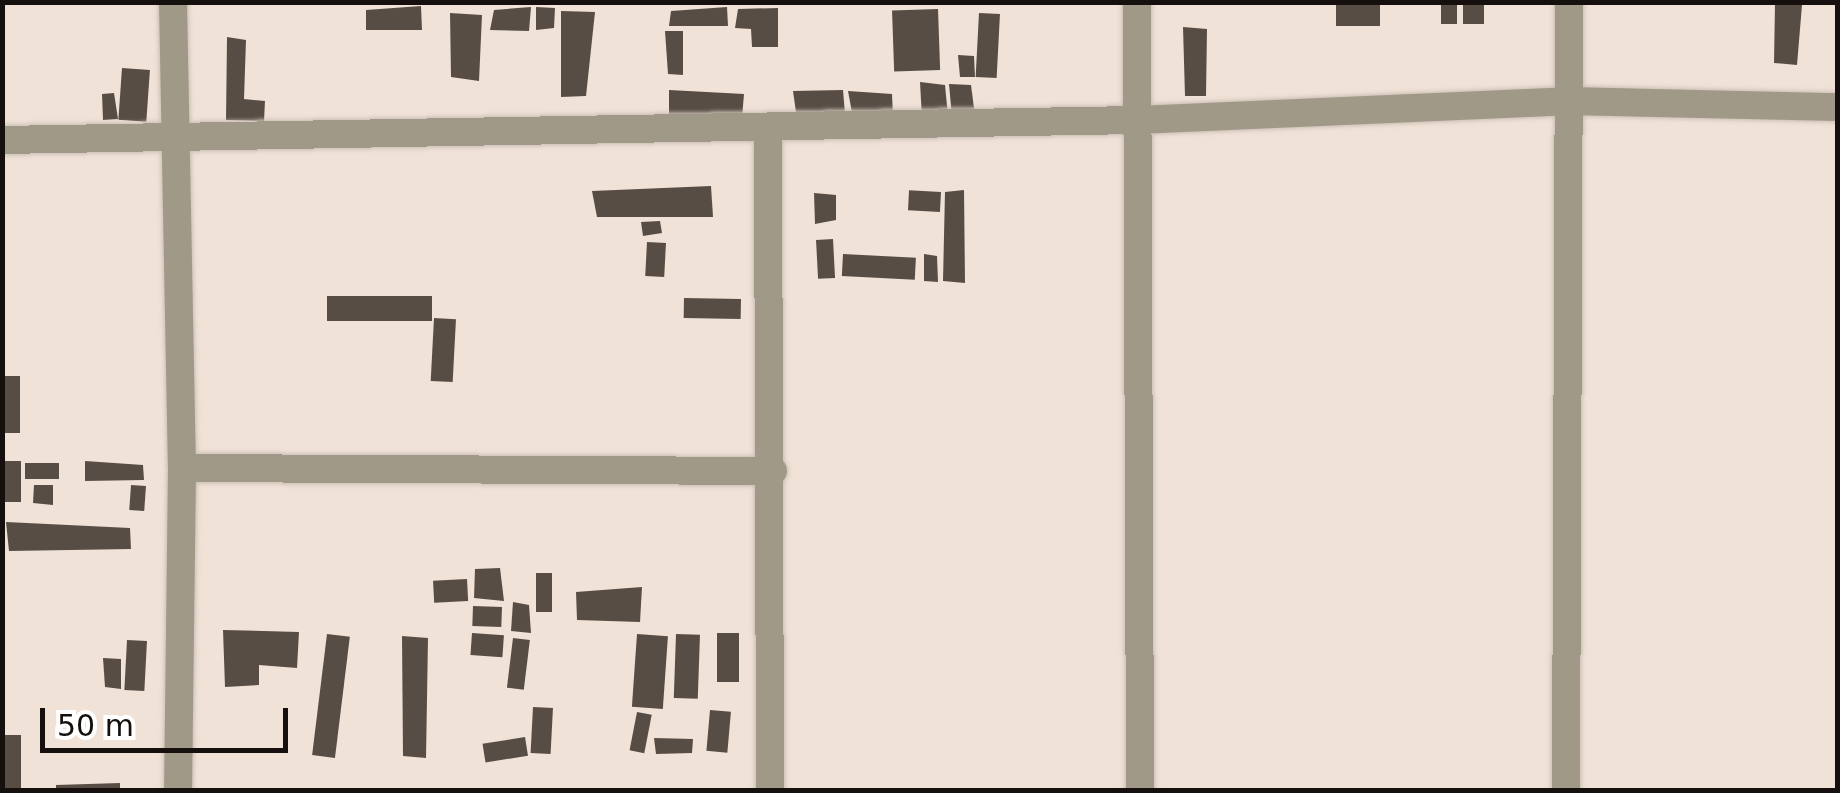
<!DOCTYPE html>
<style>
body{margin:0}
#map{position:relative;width:1840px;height:793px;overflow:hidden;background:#f0e2d7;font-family:"DejaVu Sans",sans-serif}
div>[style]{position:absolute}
.building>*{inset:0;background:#584d44;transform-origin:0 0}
.roads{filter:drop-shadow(0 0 2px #cdc0b7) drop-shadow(0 0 2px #cdc0b7)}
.minor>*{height:28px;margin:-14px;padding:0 14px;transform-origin:14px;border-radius:14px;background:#a19987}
span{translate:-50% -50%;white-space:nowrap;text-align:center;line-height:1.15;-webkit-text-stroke:10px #fff;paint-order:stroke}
.frame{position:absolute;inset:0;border:5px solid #15100d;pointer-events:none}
.scale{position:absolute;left:40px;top:708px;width:248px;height:45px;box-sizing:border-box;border:5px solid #15100d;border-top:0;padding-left:12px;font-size:30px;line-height:35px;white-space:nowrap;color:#15100d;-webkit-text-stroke:8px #fff;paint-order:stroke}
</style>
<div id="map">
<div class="building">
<i style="left:1336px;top:2px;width:44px;height:24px"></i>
<i style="left:1441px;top:2px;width:16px;height:22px"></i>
<i style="left:1463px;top:2px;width:21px;height:22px"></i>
<i style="clip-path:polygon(1775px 4px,1802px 5px,1797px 65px,1774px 63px)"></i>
<i style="clip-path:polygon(421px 6px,422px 30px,366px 30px,366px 10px)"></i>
<i style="clip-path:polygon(531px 7px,529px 31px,490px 30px,494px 10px)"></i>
<i style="clip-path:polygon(536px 7px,555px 8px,554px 28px,536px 30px)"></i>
<i style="clip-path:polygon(727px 7px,728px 26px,669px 26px,671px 11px)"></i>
<i style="clip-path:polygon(778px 8px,778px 47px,752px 47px,751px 29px,735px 28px,738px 9px)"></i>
<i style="left:938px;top:9px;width:61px;height:46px;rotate:88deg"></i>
<i style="clip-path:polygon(561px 11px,595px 12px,586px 96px,561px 97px)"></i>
<i style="clip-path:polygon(450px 13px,482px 15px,479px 81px,451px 77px)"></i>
<i style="left:979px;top:13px;width:21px;height:64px;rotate:3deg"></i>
<i style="clip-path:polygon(1183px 27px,1207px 29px,1206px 96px,1185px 96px)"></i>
<i style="clip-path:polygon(665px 31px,683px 31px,683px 75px,668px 74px)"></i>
<i style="clip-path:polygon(227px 37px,246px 40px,244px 99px,265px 101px,264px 121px,226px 120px)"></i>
<i style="clip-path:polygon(958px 55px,974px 56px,975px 77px,960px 77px)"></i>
<i style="left:122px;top:68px;width:28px;height:52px;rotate:4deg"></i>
<i style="clip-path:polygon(920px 82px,945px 85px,948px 116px,922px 118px)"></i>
<i style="clip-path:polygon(949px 84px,971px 85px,975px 116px,952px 117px)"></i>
<i style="clip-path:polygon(669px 90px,744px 94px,742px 118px,669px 118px)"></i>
<i style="clip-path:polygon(843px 90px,845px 114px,796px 112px,793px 91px)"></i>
<i style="clip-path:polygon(848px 91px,892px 94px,893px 117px,853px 118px)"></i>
<i style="clip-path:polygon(114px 93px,118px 119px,103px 120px,102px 94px)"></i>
<i style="clip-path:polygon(711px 186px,713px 217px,597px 217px,592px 191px)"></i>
<i style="clip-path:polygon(964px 190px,965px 283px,943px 281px,945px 192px)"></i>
<i style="left:941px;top:192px;width:20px;height:32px;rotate:93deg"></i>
<i style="clip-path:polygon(814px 193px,836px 195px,836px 220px,815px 224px)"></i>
<i style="clip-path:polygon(660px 221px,662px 233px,643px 236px,641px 222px)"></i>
<i style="left:833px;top:239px;width:39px;height:17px;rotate:87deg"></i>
<i style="left:647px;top:242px;width:19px;height:34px;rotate:3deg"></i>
<i style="left:843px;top:254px;width:73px;height:22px;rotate:3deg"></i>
<i style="clip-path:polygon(924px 254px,937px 256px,938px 282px,924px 281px)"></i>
<i style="left:327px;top:296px;width:105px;height:25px"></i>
<i style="left:684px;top:298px;width:57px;height:20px;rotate:1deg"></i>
<i style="left:434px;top:318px;width:22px;height:63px;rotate:3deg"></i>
<i style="left:20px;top:376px;width:57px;height:18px;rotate:90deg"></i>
<i style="left:5px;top:461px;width:16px;height:41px"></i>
<i style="clip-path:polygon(85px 461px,143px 465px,144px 480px,85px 481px)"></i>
<i style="left:25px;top:463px;width:34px;height:16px"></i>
<i style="clip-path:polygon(34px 485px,53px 485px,53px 505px,33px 503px)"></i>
<i style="left:131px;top:485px;width:15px;height:25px;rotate:4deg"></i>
<i style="clip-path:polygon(6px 522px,130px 528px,131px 549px,9px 551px)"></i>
<i style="clip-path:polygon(500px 568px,504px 601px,474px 598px,475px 569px)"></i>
<i style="left:536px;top:573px;width:16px;height:39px"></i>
<i style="left:467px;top:579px;width:22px;height:34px;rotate:87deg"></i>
<i style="clip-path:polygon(642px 587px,640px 622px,577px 620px,576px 592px)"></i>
<i style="clip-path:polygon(513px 602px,529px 605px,531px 633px,511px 631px)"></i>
<i style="left:473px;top:606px;width:29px;height:20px;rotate:2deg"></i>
<i style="clip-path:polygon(223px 630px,299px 632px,297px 668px,259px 665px,259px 685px,225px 687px)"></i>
<i style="left:472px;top:633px;width:32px;height:22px;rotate:4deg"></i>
<i style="left:717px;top:633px;width:22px;height:49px"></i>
<i style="left:327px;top:634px;width:23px;height:122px;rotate:7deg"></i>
<i style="left:637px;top:634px;width:31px;height:73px;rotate:4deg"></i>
<i style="left:676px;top:634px;width:24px;height:64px;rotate:2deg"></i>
<i style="clip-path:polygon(402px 636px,428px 638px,426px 758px,403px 756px)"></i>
<i style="left:513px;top:638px;width:17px;height:50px;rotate:7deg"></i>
<i style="left:127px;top:640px;width:20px;height:50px;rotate:3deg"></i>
<i style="clip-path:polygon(103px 658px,121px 659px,121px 689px,105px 687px)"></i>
<i style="left:533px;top:707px;width:20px;height:46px;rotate:3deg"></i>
<i style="left:710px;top:710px;width:21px;height:41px;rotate:5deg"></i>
<i style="left:637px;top:712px;width:15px;height:39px;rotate:11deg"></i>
<i style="left:2px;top:735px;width:19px;height:55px"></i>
<i style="left:525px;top:737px;width:19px;height:43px;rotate:81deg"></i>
<i style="clip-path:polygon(654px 738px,693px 739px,692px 753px,656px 754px)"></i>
<i style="clip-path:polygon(120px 783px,120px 790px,56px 790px,56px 785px)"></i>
</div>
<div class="roads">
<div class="minor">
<i style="left:173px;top:2px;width:466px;rotate:88.9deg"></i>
<i style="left:182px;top:468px;width:322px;rotate:90.7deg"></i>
<i style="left:1137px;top:2px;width:788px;rotate:89.78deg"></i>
<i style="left:768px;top:127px;width:663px;rotate:89.83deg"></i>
<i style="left:2px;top:140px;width:1135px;rotate:-1.01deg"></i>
<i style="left:1137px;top:120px;width:431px;rotate:-2.5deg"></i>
<i style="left:1568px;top:101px;width:270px;rotate:1.3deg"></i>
<i style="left:182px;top:468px;width:591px;rotate:0.29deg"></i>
<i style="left:1566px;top:790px;width:788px;rotate:-89.78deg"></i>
</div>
</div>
<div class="frame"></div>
<div class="scale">50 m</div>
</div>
